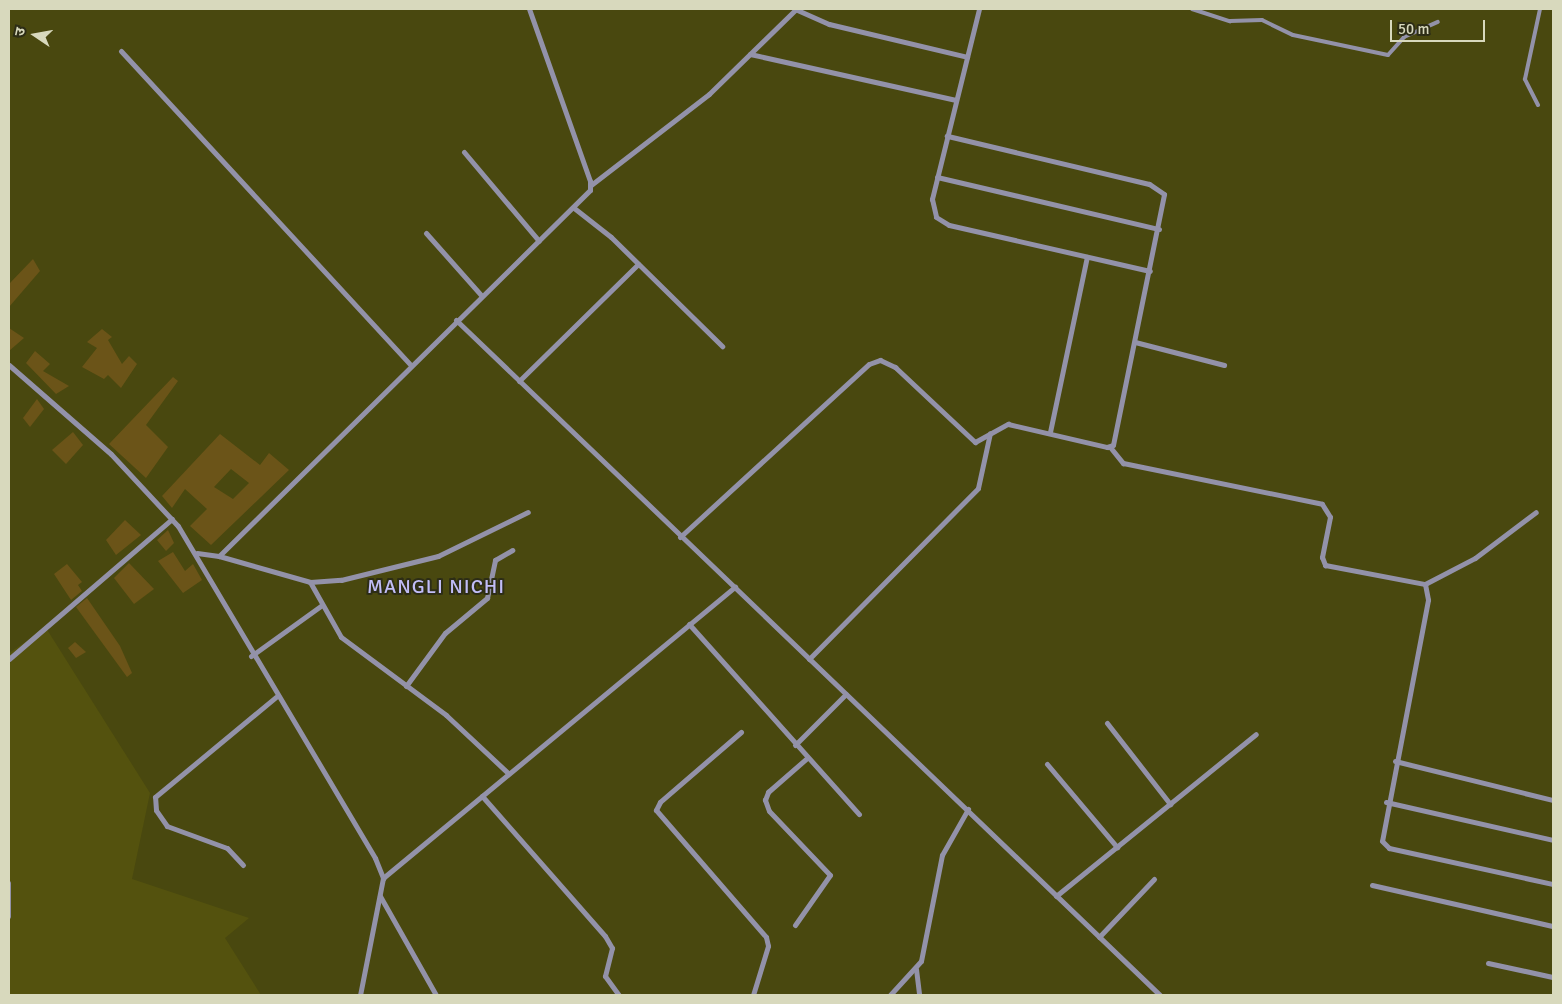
<!DOCTYPE html>
<meta charset="utf-8">
<style>
body{margin:0}
#map{position:relative;width:1562px;height:1004px;overflow:hidden;background:#49480f;font-family:Signika,"Noto Sans Devanagari",sans-serif}
div>[style]{position:absolute}
.built>*{inset:0;background:#54520e}
.building>*{inset:0;background:#6b5418}
.lane>*{height:4px;margin:-2px;padding:0 2px;transform-origin:2px;border-radius:2px;background:#9392a9}
.street>*{height:5px;margin:-2.5px;padding:0 2.5px;transform-origin:2.5px;border-radius:2.5px;background:#9392a9}
span{translate:-50% -50%;white-space:nowrap;text-align:center;line-height:1.15;-webkit-text-stroke:4px #2d2d16;paint-order:stroke}
.quarter-label{font-size:20px;color:#c1bdf7;letter-spacing:1px}
.frame{position:absolute;inset:0;border:10px solid #d8d9bd;pointer-events:none}
.north{position:absolute;left:10px;top:10px;width:50px;height:50px;-webkit-text-stroke:4px #2d2d16;paint-order:stroke;rotate:282deg;font-size:14px;font-weight:700;line-height:20px;text-align:center;color:#d8d9bd}
.north::after{content:'';display:block;margin:auto;width:18px;height:22px;background:#d8d9bd;clip-path:polygon(50% 0,100% 100%,50% 72%,0 100%)}
.scale{position:absolute;left:1390px;top:20px;width:95px;height:22px;box-sizing:border-box;border:2px solid #d8d9bd;border-top:0;padding-left:6px;font-size:15px;line-height:18px;white-space:nowrap;color:#d8d9bd;-webkit-text-stroke:4px #2d2d16;paint-order:stroke}
</style>
<div id="map">
<div class="built">
<i style="clip-path:polygon(46px 628px,150px 793px,132px 879px,249px 918px,225px 938px,261px 995px,9px 995px,9px 653px)"></i>
</div>
<div class="building">
<i style="clip-path:polygon(33px 259px,40px 271px,9px 307px,9px 284px)"></i>
<i style="clip-path:polygon(9px 328px,24px 338px,9px 351px)"></i>
<i style="clip-path:polygon(102px 329px,112px 337px,108px 340px,122px 364px,129px 356px,137px 364px,121px 388px,108px 375px,104px 379px,82px 367px,97px 348px,87px 342px)"></i>
<i style="clip-path:polygon(35px 351px,50px 364px,43px 371px,69px 386px,56px 394px,26px 363px)"></i>
<i style="clip-path:polygon(173px 377px,178px 381px,146px 425px,168px 447px,146px 478px,109px 444px)"></i>
<i style="clip-path:polygon(37px 399px,44px 409px,30px 427px,23px 418px)"></i>
<i style="clip-path:polygon(73px 432px,83px 445px,66px 464px,52px 450px)"></i>
<i style="clip-path:polygon(evenodd,220px 434px,260px 465px,269px 453px,289px 470px,211px 545px,190px 526px,207px 509px,185px 489px,172px 508px,162px 496px,220px 434px,231px 469px,249px 483px,233px 499px,214px 487px,231px 469px)"></i>
<i style="clip-path:polygon(125px 520px,141px 535px,116px 555px,106px 540px)"></i>
<i style="clip-path:polygon(168px 530px,174px 543px,166px 551px,157px 540px)"></i>
<i style="clip-path:polygon(173px 552px,185px 571px,193px 564px,202px 580px,183px 593px,158px 561px)"></i>
<i style="clip-path:polygon(129px 563px,154px 589px,134px 604px,114px 578px)"></i>
<i style="clip-path:polygon(67px 564px,82px 582px,78px 585px,82px 591px,71px 600px,54px 574px)"></i>
<i style="clip-path:polygon(87px 598px,120px 646px,132px 673px,127px 677px,76px 607px)"></i>
<i style="clip-path:polygon(75px 642px,86px 652px,76px 658px,68px 648px)"></i>
</div>
<div class="lane">
<i style="left:1192px;top:9px;width:40px;rotate:18deg"></i>
<i style="left:1230px;top:21px;width:32px;rotate:-2deg"></i>
<i style="left:1262px;top:20px;width:34px;rotate:26deg"></i>
<i style="left:1293px;top:35px;width:97px;rotate:11.9deg"></i>
<i style="left:1388px;top:55px;width:24px;rotate:-48deg"></i>
<i style="left:1404px;top:37px;width:37px;rotate:-24deg"></i>
<i style="left:1538px;top:105px;width:29px;rotate:-117deg"></i>
<i style="left:1525px;top:79px;width:72px;rotate:-77.9deg"></i>
<i style="left:9px;top:883px;width:34px;rotate:90deg"></i>
</div>
<div class="street">
<i style="left:795px;top:9px;width:37px;rotate:24deg"></i>
<i style="left:829px;top:24px;width:142px;rotate:13.4deg"></i>
<i style="left:979px;top:9px;width:196px;rotate:103.9deg"></i>
<i style="left:932px;top:199px;width:18px;rotate:77deg"></i>
<i style="left:936px;top:217px;width:15px;rotate:32deg"></i>
<i style="left:949px;top:225px;width:206px;rotate:12.9deg"></i>
<i style="left:121px;top:51px;width:426px;rotate:47.3deg"></i>
<i style="left:750px;top:54px;width:211px;rotate:12.6deg"></i>
<i style="left:464px;top:152px;width:116px;rotate:49.9deg"></i>
<i style="left:937px;top:177px;width:228px;rotate:13.2deg"></i>
<i style="left:591px;top:185px;width:149px;rotate:-37.6deg"></i>
<i style="left:709px;top:94px;width:122px;rotate:-44.3deg"></i>
<i style="left:574px;top:208px;width:47px;rotate:38.1deg"></i>
<i style="left:611px;top:237px;width:156px;rotate:44.5deg"></i>
<i style="left:426px;top:233px;width:84px;rotate:48.4deg"></i>
<i style="left:456px;top:320px;width:975px;rotate:43.8deg"></i>
<i style="left:1135px;top:342px;width:92px;rotate:14.5deg"></i>
<i style="left:9px;top:365px;width:135px;rotate:41.1deg"></i>
<i style="left:111px;top:454px;width:98px;rotate:47.1deg"></i>
<i style="left:178px;top:526px;width:386px;rotate:59.3deg"></i>
<i style="left:375px;top:858px;width:22px;rotate:68deg"></i>
<i style="left:383px;top:878px;width:119px;rotate:101.1deg"></i>
<i style="left:519px;top:381px;width:167px;rotate:-44.5deg"></i>
<i style="left:1050px;top:432px;width:179px;rotate:-78.1deg"></i>
<i style="left:1110px;top:447px;width:21px;rotate:51deg"></i>
<i style="left:1123px;top:463px;width:203px;rotate:11.6deg"></i>
<i style="left:1322px;top:504px;width:15px;rotate:58deg"></i>
<i style="left:1330px;top:517px;width:41px;rotate:101.3deg"></i>
<i style="left:1322px;top:557px;width:9px;rotate:69deg"></i>
<i style="left:1325px;top:565px;width:102px;rotate:10.8deg"></i>
<i style="left:1425px;top:584px;width:16px;rotate:79deg"></i>
<i style="left:1428px;top:600px;width:245px;rotate:100.8deg"></i>
<i style="left:1382px;top:841px;width:10px;rotate:45deg"></i>
<i style="left:1389px;top:848px;width:168px;rotate:12.4deg"></i>
<i style="left:680px;top:537px;width:256px;rotate:-42.5deg"></i>
<i style="left:869px;top:364px;width:12px;rotate:-20deg"></i>
<i style="left:880px;top:360px;width:17px;rotate:25deg"></i>
<i style="left:895px;top:367px;width:110px;rotate:43.2deg"></i>
<i style="left:975px;top:442px;width:38px;rotate:-29deg"></i>
<i style="left:1008px;top:424px;width:102px;rotate:13.1deg"></i>
<i style="left:1107px;top:447px;width:6px;rotate:-18deg"></i>
<i style="left:1113px;top:445px;width:256px;rotate:-78.5deg"></i>
<i style="left:1164px;top:194px;width:18px;rotate:-146deg"></i>
<i style="left:1149px;top:184px;width:208px;rotate:-166.6deg"></i>
<i style="left:197px;top:553px;width:22px;rotate:8deg"></i>
<i style="left:219px;top:556px;width:521px;rotate:-44.61deg"></i>
<i style="left:590px;top:190px;width:9px;rotate:-90deg"></i>
<i style="left:590px;top:181px;width:182px;rotate:-109.5deg"></i>
<i style="left:219px;top:556px;width:95px;rotate:15.9deg"></i>
<i style="left:310px;top:582px;width:31px;rotate:-4deg"></i>
<i style="left:341px;top:580px;width:100px;rotate:-13.9deg"></i>
<i style="left:438px;top:556px;width:100px;rotate:-26.1deg"></i>
<i style="left:310px;top:582px;width:63px;rotate:60.6deg"></i>
<i style="left:341px;top:637px;width:131px;rotate:36.6deg"></i>
<i style="left:446px;top:715px;width:85px;rotate:43.1deg"></i>
<i style="left:1425px;top:584px;width:56px;rotate:-27.5deg"></i>
<i style="left:1475px;top:558px;width:76px;rotate:-37deg"></i>
<i style="left:689px;top:624px;width:255px;rotate:48.2deg"></i>
<i style="left:251px;top:656px;width:87px;rotate:-35.7deg"></i>
<i style="left:9px;top:659px;width:215px;rotate:-40.7deg"></i>
<i style="left:809px;top:659px;width:240px;rotate:-45.3deg"></i>
<i style="left:978px;top:488px;width:56px;rotate:-77.7deg"></i>
<i style="left:406px;top:686px;width:66px;rotate:-53.7deg"></i>
<i style="left:445px;top:633px;width:55px;rotate:-39.8deg"></i>
<i style="left:487px;top:598px;width:39px;rotate:-78deg"></i>
<i style="left:495px;top:560px;width:20px;rotate:-30deg"></i>
<i style="left:1107px;top:723px;width:103px;rotate:52.1deg"></i>
<i style="left:741px;top:732px;width:107px;rotate:139.2deg"></i>
<i style="left:660px;top:802px;width:9px;rotate:117deg"></i>
<i style="left:656px;top:810px;width:168px;rotate:49.1deg"></i>
<i style="left:766px;top:937px;width:9px;rotate:77deg"></i>
<i style="left:768px;top:946px;width:51px;rotate:107deg"></i>
<i style="left:795px;top:745px;width:72px;rotate:-45deg"></i>
<i style="left:1395px;top:761px;width:163px;rotate:13.9deg"></i>
<i style="left:1047px;top:764px;width:109px;rotate:49.9deg"></i>
<i style="left:482px;top:796px;width:186px;rotate:48.7deg"></i>
<i style="left:605px;top:936px;width:14px;rotate:60deg"></i>
<i style="left:612px;top:948px;width:29px;rotate:104deg"></i>
<i style="left:605px;top:976px;width:24px;rotate:54deg"></i>
<i style="left:1386px;top:802px;width:171px;rotate:12.8deg"></i>
<i style="left:243px;top:865px;width:23px;rotate:-133deg"></i>
<i style="left:227px;top:848px;width:64px;rotate:-159.9deg"></i>
<i style="left:167px;top:826px;width:19px;rotate:-125deg"></i>
<i style="left:156px;top:810px;width:13px;rotate:-94deg"></i>
<i style="left:155px;top:797px;width:157px;rotate:-39.6deg"></i>
<i style="left:383px;top:878px;width:457px;rotate:-39.6deg"></i>
<i style="left:1372px;top:885px;width:186px;rotate:12.8deg"></i>
<i style="left:380px;top:896px;width:114px;rotate:60.5deg"></i>
<i style="left:1056px;top:896px;width:257px;rotate:-39deg"></i>
<i style="left:795px;top:925px;width:61px;rotate:-55deg"></i>
<i style="left:830px;top:875px;width:88px;rotate:-133.6deg"></i>
<i style="left:769px;top:811px;width:12px;rotate:-110deg"></i>
<i style="left:765px;top:800px;width:9px;rotate:-69deg"></i>
<i style="left:768px;top:792px;width:52px;rotate:-41.1deg"></i>
<i style="left:1099px;top:937px;width:80px;rotate:-46.5deg"></i>
<i style="left:1488px;top:963px;width:66px;rotate:12.2deg"></i>
<i style="left:916px;top:969px;width:26px;rotate:83deg"></i>
<i style="left:890px;top:995px;width:46px;rotate:-47.6deg"></i>
<i style="left:921px;top:961px;width:108px;rotate:-78.8deg"></i>
<i style="left:942px;top:855px;width:53px;rotate:-60.5deg"></i>
</div>
<div class="quarter-label">
<span style="left:436px;top:586px">MANGLI NICHI</span>
</div>
<div class="frame"></div>
<div class="north">उ</div>
<div class="scale">50 m</div>
</div>
